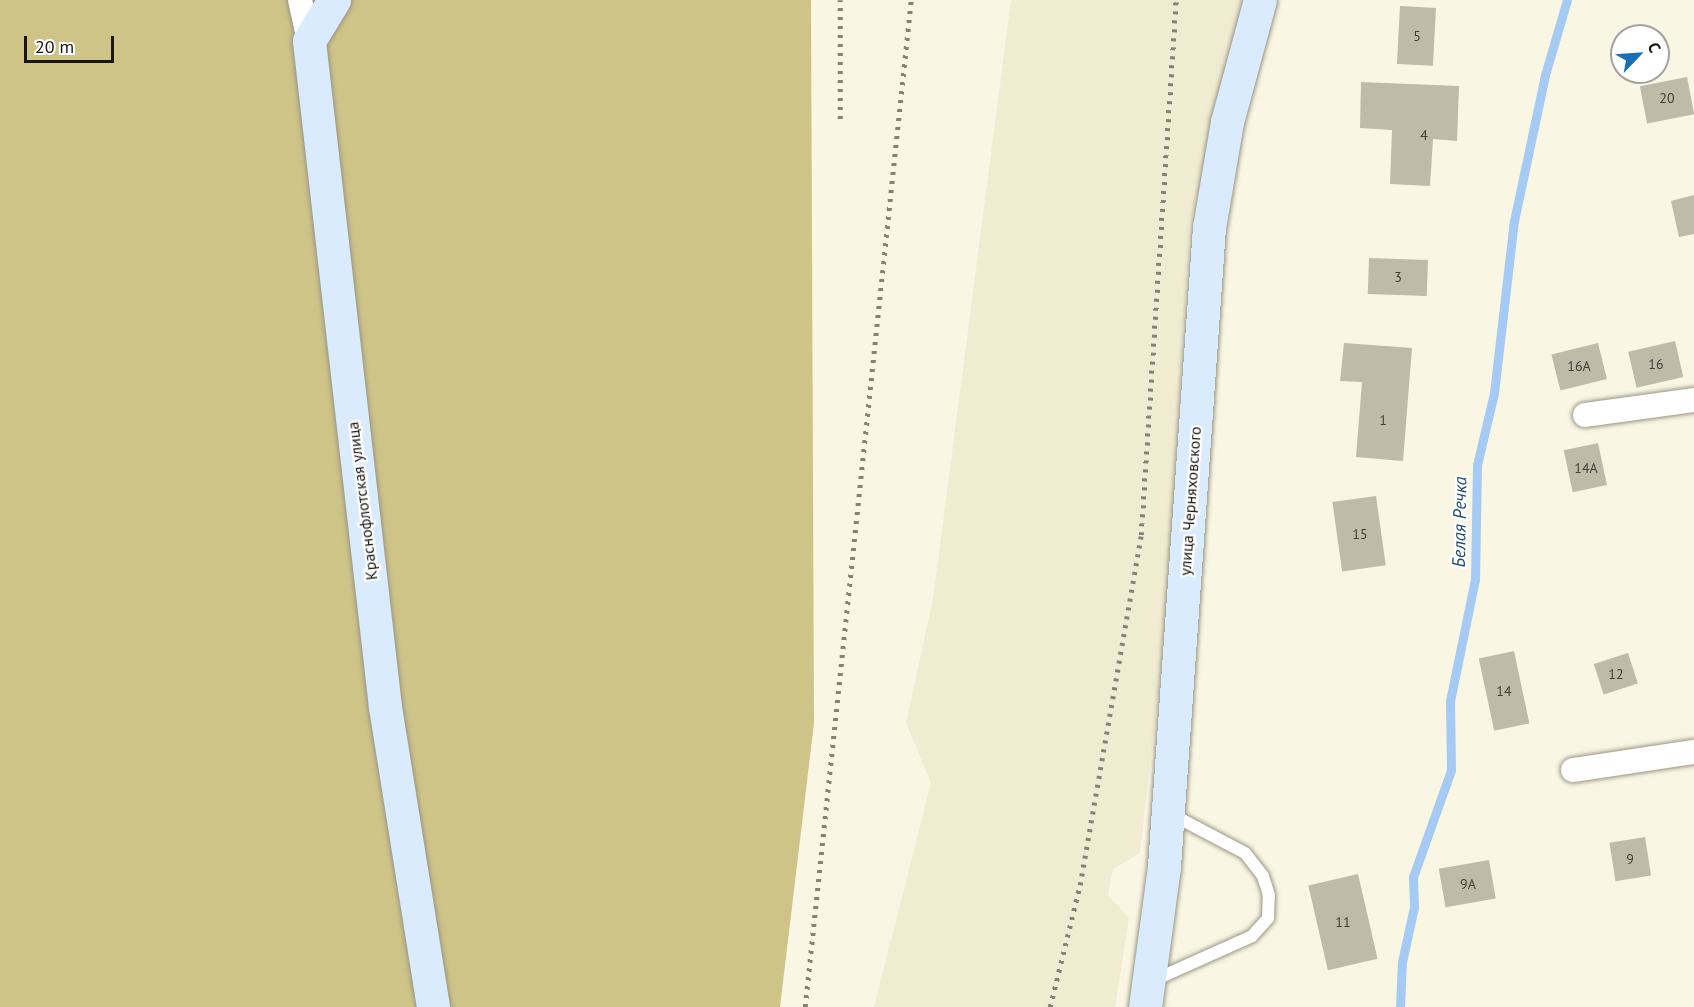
<!DOCTYPE html>
<meta charset="utf-8">
<style>
body{margin:0}
#map{position:relative;width:1694px;height:1007px;overflow:hidden;background:#f9f6e3;font-family:"PT Sans",sans-serif}
div>[style]{position:absolute}
.built>*{inset:0;background:#f0ecd2}
.green>*{inset:0;background:#cec488}
.stream>*{height:9px;margin:-4.5px;padding:0 4.5px;transform-origin:4.5px;border-radius:4.5px;background:#a5caf3}
.building>*{inset:0;background:#bebba9;transform-origin:0 0}
.roads{filter:drop-shadow(0 0 2px #999685) drop-shadow(0 0 2px #999685)}
.lane>*{height:12px;margin:-6px;padding:0 6px;transform-origin:6px;border-radius:6px;background:#fff}
.street>*{height:24px;margin:-12px;padding:0 12px;transform-origin:12px;border-radius:12px;background:#fff}
.secondary>*{height:33px;margin:-16.5px;padding:0 16.5px;transform-origin:16.5px;border-radius:16.5px;background:#daebfd}
.rail>*{height:4.5px;margin-top:-2.25px;transform-origin:0;background:repeating-linear-gradient(90deg,#848276 0 3px,transparent 0 9px)}
span{translate:-50% -50%;white-space:nowrap;text-align:center;line-height:1.15;-webkit-text-stroke:4.5px #fff;paint-order:stroke}
.number-label{font-size:14px;color:#413f36}
.number-label span{-webkit-text-stroke-width:0}
.street-label{font-size:16px;color:#171610}
.water-label{font-size:18px;color:#1c4974;font-style:italic}
.north{position:absolute;left:1610px;top:24px;width:60px;height:60px;box-sizing:border-box;background:#fff;border:2px solid #a2a29f;border-radius:50%;rotate:65deg;font-size:16px;font-weight:700;line-height:24px;text-align:center;color:#171610}
.north::after{content:'';display:block;margin:auto;width:21px;height:27px;background:#136fbc;clip-path:polygon(50% 0,100% 100%,50% 72%,0 100%)}
.scale{position:absolute;left:24px;top:36px;width:90px;height:27px;box-sizing:border-box;border:3px solid #171610;border-top:0;padding-left:8px;font-size:18px;line-height:21px;white-space:nowrap;color:#171610;-webkit-text-stroke:4px #fff;paint-order:stroke}
</style>
<div id="map">
<div class="built">
<i style="clip-path:polygon(1011px 0,1251px 0,1189px 227px,1167px 616px,1140px 853px,1113px 869px,1108px 895px,1129px 918px,1115px 1007px,874px 1007px,931px 783px,906px 723px,933px 599px)"></i>
</div>
<div class="green">
<i style="clip-path:polygon(0 0,811px 0,814px 723px,780px 1007px,0 1007px)"></i>
</div>
<div class="stream">
<i style="left:1400px;top:1007px;width:45px;rotate:-87.5deg"></i>
<i style="left:1402px;top:962px;width:56px;rotate:-77.7deg"></i>
<i style="left:1414px;top:907px;width:30px;rotate:-92deg"></i>
<i style="left:1413px;top:877px;width:114px;rotate:-70.4deg"></i>
<i style="left:1451px;top:770px;width:69px;rotate:-90.8deg"></i>
<i style="left:1450px;top:701px;width:125px;rotate:-78.4deg"></i>
<i style="left:1475px;top:579px;width:114px;rotate:-89deg"></i>
<i style="left:1477px;top:465px;width:74px;rotate:-76.7deg"></i>
<i style="left:1494px;top:393px;width:173px;rotate:-83.4deg"></i>
<i style="left:1514px;top:221px;width:149px;rotate:-78deg"></i>
<i style="left:1545px;top:75px;width:78px;rotate:-73.7deg"></i>
</div>
<div class="building">
<i style="left:1400px;top:6px;width:36px;height:58px;rotate:3deg"></i>
<i style="left:1687px;top:77px;width:38px;height:48px;rotate:79deg"></i>
<i style="clip-path:polygon(1361px 82px,1459px 86px,1457px 141px,1433px 139px,1430px 186px,1390px 184px,1392px 130px,1360px 128px)"></i>
<i style="clip-path:polygon(1694px 195px,1694px 234px,1679px 237px,1671px 201px)"></i>
<i style="left:1369px;top:258px;width:59px;height:36px;rotate:2deg"></i>
<i style="left:1675px;top:341px;width:37px;height:48px;rotate:77deg"></i>
<i style="clip-path:polygon(1344px 343px,1412px 348px,1403px 461px,1356px 457px,1362px 382px,1340px 381px)"></i>
<i style="left:1598px;top:343px;width:37px;height:48px;rotate:76deg"></i>
<i style="left:1598px;top:443px;width:43px;height:35px;rotate:78deg"></i>
<i style="left:1376px;top:496px;width:70px;height:44px;rotate:82deg"></i>
<i style="left:1514px;top:651px;width:74px;height:36px;rotate:78deg"></i>
<i style="left:1628px;top:653px;width:32px;height:36px;rotate:72deg"></i>
<i style="left:1645px;top:837px;width:39px;height:36px;rotate:81deg"></i>
<i style="left:1489px;top:860px;width:39px;height:51px;rotate:80deg"></i>
<i style="left:1358px;top:874px;width:87px;height:51px;rotate:77deg"></i>
</div>
<div class="roads">
<div class="lane">
<i style="left:1152px;top:981px;width:110px;rotate:-24.2deg"></i>
<i style="left:1252px;top:936px;width:24px;rotate:-48deg"></i>
<i style="left:1268px;top:918px;width:23px;rotate:-88deg"></i>
<i style="left:1269px;top:895px;width:20px;rotate:-108deg"></i>
<i style="left:1263px;top:876px;width:29px;rotate:-128deg"></i>
<i style="left:1245px;top:853px;width:84px;rotate:-152.2deg"></i>
</div>
<div class="street">
<i style="left:300px;top:0;width:42px;rotate:77.6deg"></i>
<i style="left:1585px;top:415px;width:110px;rotate:-7.8deg"></i>
<i style="left:1573px;top:770px;width:122px;rotate:-8.5deg"></i>
</div>
<div class="secondary">
<i style="left:334px;top:0;width:48px;rotate:121.4deg"></i>
<i style="left:309px;top:41px;width:670px;rotate:83.49deg"></i>
<i style="left:385px;top:707px;width:304px;rotate:80.9deg"></i>
<i style="left:1145px;top:1007px;width:142px;rotate:-82.3deg"></i>
<i style="left:1164px;top:866px;width:640px;rotate:-85.97deg"></i>
<i style="left:1209px;top:228px;width:108px;rotate:-80.4deg"></i>
<i style="left:1227px;top:122px;width:126px;rotate:-74.9deg"></i>
</div>
</div>
<div class="rail">
<i style="left:840px;top:119px;width:119px;rotate:-90deg"></i>
<i style="left:805px;top:1007px;width:1013px;rotate:-83.99deg"></i>
<i style="left:1050px;top:1007px;width:126px;rotate:-76.2deg"></i>
<i style="left:1080px;top:885px;width:355px;rotate:-80.1deg"></i>
<i style="left:1141px;top:535px;width:536px;rotate:-86.26deg"></i>
</div>
<div class="number-label">
<span style="left:1417px;top:36px">5</span>
<span style="left:1667px;top:98px">20</span>
<span style="left:1424px;top:135px">4</span>
<span style="left:1398px;top:277px">3</span>
<span style="left:1656px;top:364px">16</span>
<span style="left:1579px;top:366px">16А</span>
<span style="left:1383px;top:420px">1</span>
<span style="left:1586px;top:468px">14А</span>
<span style="left:1360px;top:534px">15</span>
<span style="left:1616px;top:674px">12</span>
<span style="left:1504px;top:691px">14</span>
<span style="left:1630px;top:859px">9</span>
<span style="left:1468px;top:884px">9А</span>
<span style="left:1343px;top:922px">11</span>
</div>
<div class="street-label">
<span style="left:362px;top:501px;rotate:-97deg">Краснофлотская улица</span>
<span style="left:1190px;top:501px;rotate:-86deg">улица Черняховского</span>
</div>
<div class="water-label">
<span style="left:1460px;top:522px;rotate:-89deg">Белая Речка</span>
</div>
<div class="north">С</div>
<div class="scale">20 m</div>
</div>
